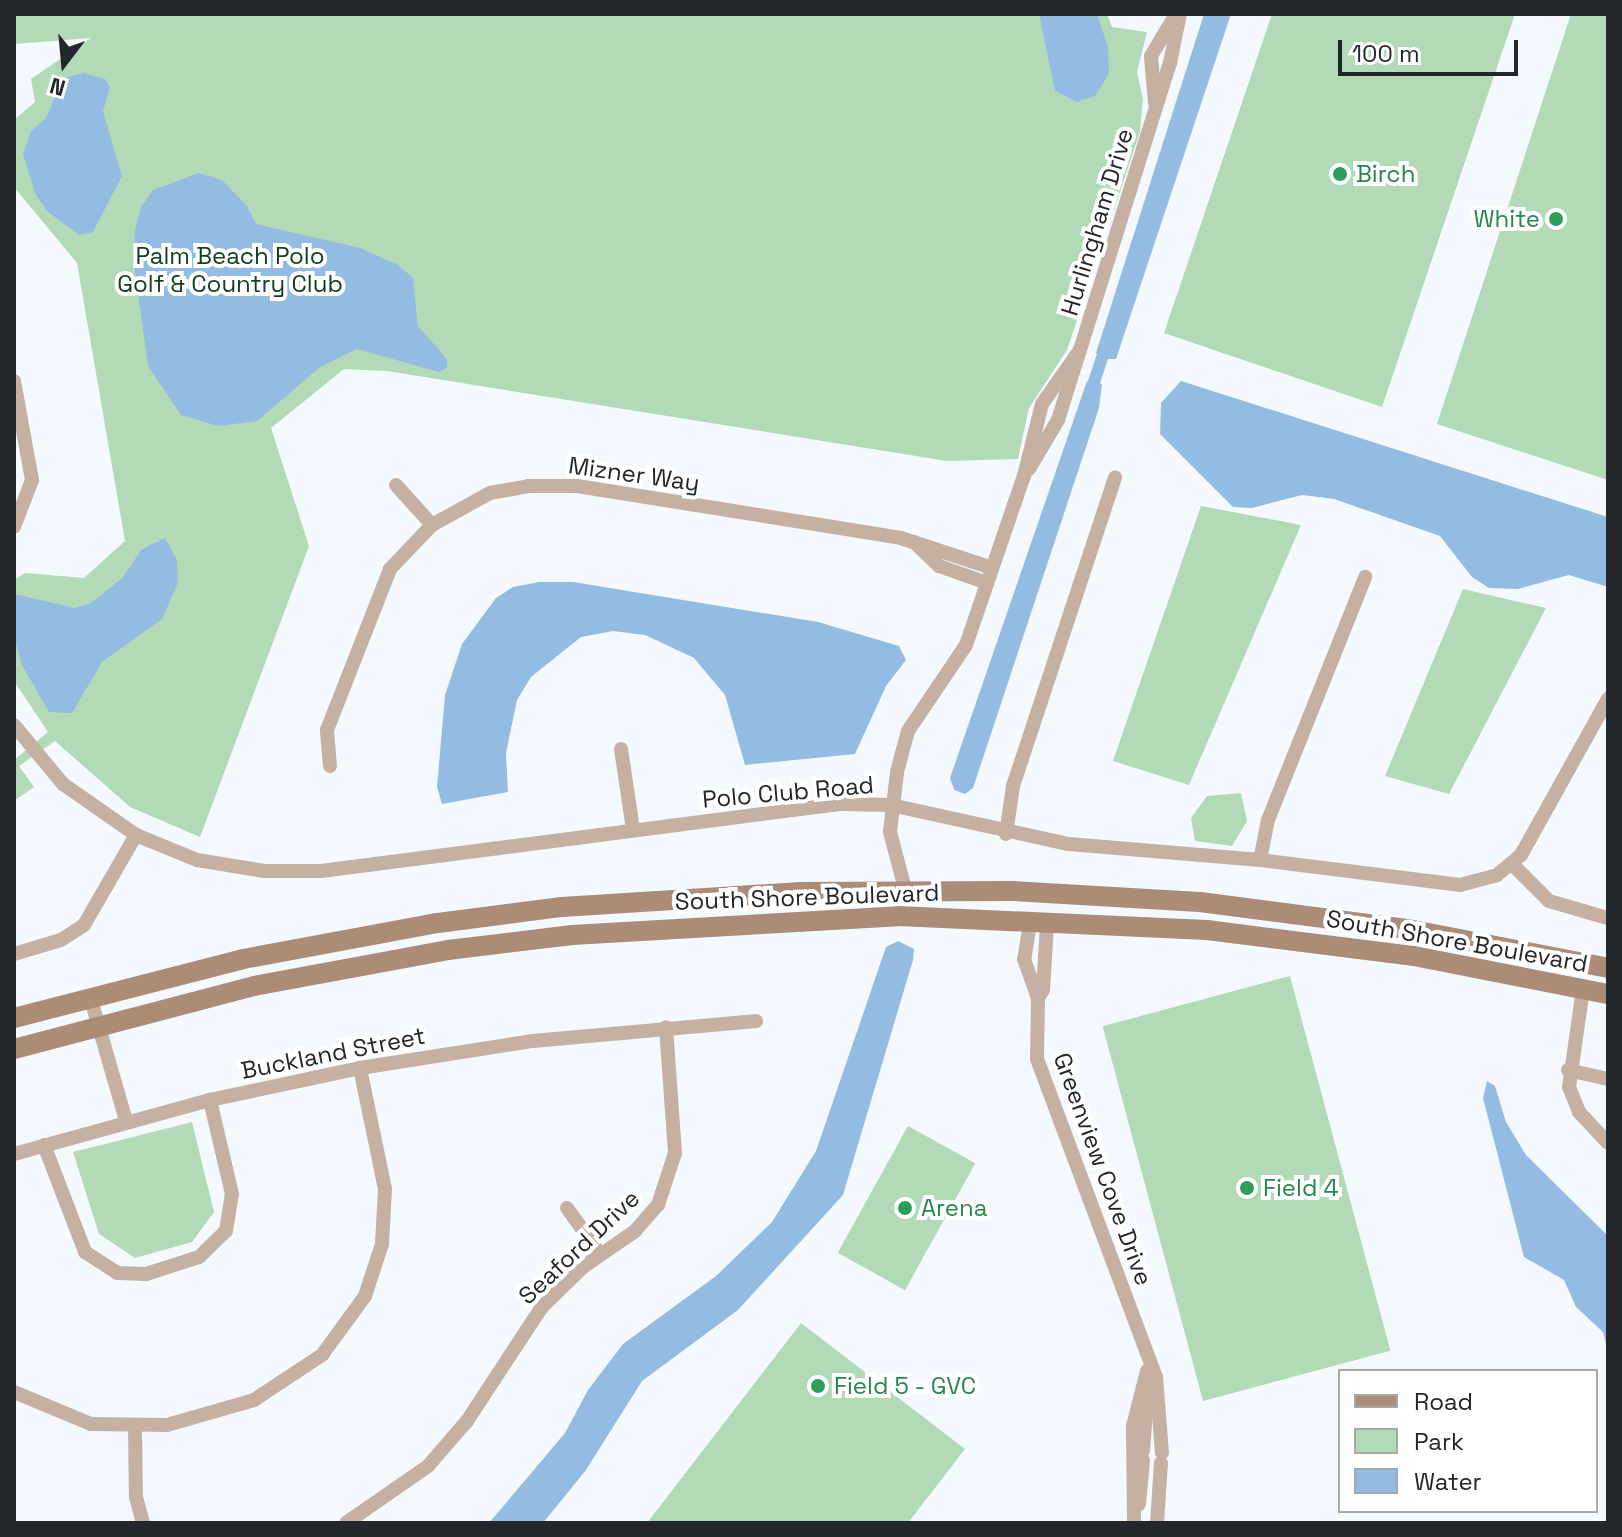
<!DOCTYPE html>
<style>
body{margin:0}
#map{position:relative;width:1622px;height:1537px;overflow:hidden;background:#f4f9ff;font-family:"Space Grotesk",sans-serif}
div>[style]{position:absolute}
.green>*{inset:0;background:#b2dab7;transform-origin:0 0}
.water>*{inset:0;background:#94bce3}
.canal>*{height:12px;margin:-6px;padding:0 6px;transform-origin:6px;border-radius:6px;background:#94bce3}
.street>*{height:14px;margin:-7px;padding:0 7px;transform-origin:7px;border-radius:7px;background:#c5b0a2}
.secondary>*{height:20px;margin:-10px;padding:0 10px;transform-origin:10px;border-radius:10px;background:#ab8c77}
.dots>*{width:22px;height:22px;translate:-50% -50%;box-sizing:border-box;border:4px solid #fff;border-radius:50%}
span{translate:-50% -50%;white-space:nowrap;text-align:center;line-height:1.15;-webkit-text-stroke:8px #fff;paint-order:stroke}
.leisure-label{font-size:24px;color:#27864d}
.left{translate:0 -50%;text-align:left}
.right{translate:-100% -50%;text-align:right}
.street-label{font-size:24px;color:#23262a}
.park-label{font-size:24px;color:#11411d}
.frame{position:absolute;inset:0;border:16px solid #23262a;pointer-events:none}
.legend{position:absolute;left:1338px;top:1369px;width:260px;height:144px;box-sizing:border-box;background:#fff;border:2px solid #a7a8aa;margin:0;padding:10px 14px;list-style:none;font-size:24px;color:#23262a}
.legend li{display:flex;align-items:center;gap:16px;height:40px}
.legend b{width:40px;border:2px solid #a7a8aa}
.north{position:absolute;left:24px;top:24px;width:80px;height:80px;-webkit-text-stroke:6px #fff;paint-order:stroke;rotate:196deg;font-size:22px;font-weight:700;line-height:32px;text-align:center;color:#23262a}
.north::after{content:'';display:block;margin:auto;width:28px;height:36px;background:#23262a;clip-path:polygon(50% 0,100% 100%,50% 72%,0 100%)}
.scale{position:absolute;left:1338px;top:40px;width:180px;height:36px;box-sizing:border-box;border:4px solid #23262a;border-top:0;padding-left:10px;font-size:24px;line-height:28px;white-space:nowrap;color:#23262a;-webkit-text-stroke:6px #fff;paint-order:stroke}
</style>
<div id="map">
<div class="green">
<i style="clip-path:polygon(14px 14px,1107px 14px,1112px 27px,1147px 32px,1137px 72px,1143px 99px,1140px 132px,1067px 350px,1029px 408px,1018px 459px,947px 461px,387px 371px,344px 369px,271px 428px,309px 546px,200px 837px,130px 807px,55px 741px,19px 766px,34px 787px,14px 801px,14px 760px,48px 732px,14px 681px,14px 580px,25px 573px,84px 578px,125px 541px,77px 263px,14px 187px,14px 120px,35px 102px,31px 79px,91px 38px,14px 44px)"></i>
<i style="clip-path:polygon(1272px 14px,1515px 14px,1382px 407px,1164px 333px)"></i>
<i style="clip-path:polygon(1571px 14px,1608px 14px,1608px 480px,1437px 424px)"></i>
<i style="clip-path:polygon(1201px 506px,1301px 525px,1189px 785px,1113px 761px)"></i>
<i style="clip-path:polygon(1463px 589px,1546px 608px,1449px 794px,1385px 776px)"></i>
<i style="clip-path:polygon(1241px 793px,1247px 821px,1232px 846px,1195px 841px,1191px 818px,1207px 796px)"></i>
<i style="left:1290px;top:976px;width:388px;height:194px;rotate:75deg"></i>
<i style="clip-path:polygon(192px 1122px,214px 1212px,192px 1242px,135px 1258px,99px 1234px,73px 1152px)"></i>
<i style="left:908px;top:1126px;width:77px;height:145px;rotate:29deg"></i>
<i style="clip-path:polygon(801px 1323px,965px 1449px,908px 1523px,647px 1523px)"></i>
</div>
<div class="water">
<i style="clip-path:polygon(1039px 14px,1097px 14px,1108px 47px,1109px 74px,1095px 96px,1077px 102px,1055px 91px)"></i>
<i style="clip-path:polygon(1204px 14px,1231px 14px,1116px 359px,1101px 359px,1096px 353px)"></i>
<i style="clip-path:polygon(83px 73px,105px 79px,110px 87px,103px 111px,122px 176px,93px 232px,79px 235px,47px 211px,35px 193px,23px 154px,31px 131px,46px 118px,59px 88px,67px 77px)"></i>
<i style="clip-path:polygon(199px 173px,222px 180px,247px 206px,256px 224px,360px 248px,398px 265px,413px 278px,418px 326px,447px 359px,447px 368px,439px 372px,357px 349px,319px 368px,257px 421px,218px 426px,181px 415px,148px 366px,133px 258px,135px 230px,141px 207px,153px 190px)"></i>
<i style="clip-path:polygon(1087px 381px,1102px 384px,1099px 408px,973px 788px,965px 794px,954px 790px,950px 778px)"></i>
<i style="clip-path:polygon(1181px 381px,1608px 517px,1608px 587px,1569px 575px,1518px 589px,1489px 588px,1472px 577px,1440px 536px,1334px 499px,1302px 495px,1252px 508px,1233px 507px,1160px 434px,1161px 403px)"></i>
<i style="clip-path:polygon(165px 538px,177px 560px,178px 583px,162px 619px,102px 662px,72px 713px,49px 712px,22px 665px,14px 637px,14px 594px,75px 608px,91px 603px,122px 578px,142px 549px)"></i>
<i style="clip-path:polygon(539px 582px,573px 582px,818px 622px,899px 646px,906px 660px,886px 686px,855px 754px,745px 765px,725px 695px,694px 658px,645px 635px,613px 631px,581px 637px,531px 677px,517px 700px,506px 753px,508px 792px,442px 804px,437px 787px,445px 695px,462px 644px,496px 598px,513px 587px)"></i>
<i style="clip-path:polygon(898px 941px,914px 949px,913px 960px,843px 1195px,738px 1310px,642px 1381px,586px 1470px,543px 1523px,489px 1523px,565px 1433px,588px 1390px,623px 1344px,716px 1276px,772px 1222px,816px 1151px,886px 947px)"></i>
<i style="clip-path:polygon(1487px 1081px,1495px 1086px,1506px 1122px,1526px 1155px,1608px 1236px,1608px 1352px,1603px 1332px,1576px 1307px,1564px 1280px,1524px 1257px,1483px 1098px)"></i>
</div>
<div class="canal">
<i style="left:1089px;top:397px;width:54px;rotate:-71.6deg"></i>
</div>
<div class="street">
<i style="left:1155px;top:103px;width:47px;rotate:-94.9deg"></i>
<i style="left:1151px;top:56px;width:49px;rotate:-59.2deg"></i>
<i style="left:14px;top:381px;width:101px;rotate:79.7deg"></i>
<i style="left:32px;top:480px;width:50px;rotate:111deg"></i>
<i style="left:1029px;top:469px;width:57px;rotate:-59.4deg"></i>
<i style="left:1058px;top:420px;width:374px;rotate:-72.6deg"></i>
<i style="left:1170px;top:63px;width:50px;rotate:-78.5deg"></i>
<i style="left:396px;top:485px;width:54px;rotate:48deg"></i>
<i style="left:914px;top:542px;width:35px;rotate:44deg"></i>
<i style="left:939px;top:566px;width:51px;rotate:19.5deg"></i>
<i style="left:14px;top:725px;width:77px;rotate:50.3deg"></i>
<i style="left:63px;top:784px;width:89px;rotate:34.9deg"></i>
<i style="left:136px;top:835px;width:66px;rotate:22.3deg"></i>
<i style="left:197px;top:860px;width:68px;rotate:9.3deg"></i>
<i style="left:264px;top:871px;width:57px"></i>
<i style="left:321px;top:871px;width:523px;rotate:-7.36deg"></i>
<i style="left:840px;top:804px;width:51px;rotate:1.1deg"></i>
<i style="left:891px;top:805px;width:182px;rotate:12.4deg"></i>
<i style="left:1069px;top:844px;width:192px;rotate:4.8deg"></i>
<i style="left:1260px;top:860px;width:202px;rotate:7.1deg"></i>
<i style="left:1460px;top:885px;width:38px;rotate:-15deg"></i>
<i style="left:1497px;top:875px;width:31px;rotate:-40deg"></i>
<i style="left:1521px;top:855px;width:179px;rotate:-60.9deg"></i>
<i style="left:621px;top:749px;width:81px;rotate:81.5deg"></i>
<i style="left:330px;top:766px;width:36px;rotate:-95deg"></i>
<i style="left:327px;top:730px;width:173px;rotate:-68.6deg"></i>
<i style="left:390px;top:569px;width:61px;rotate:-46.3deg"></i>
<i style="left:432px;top:525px;width:66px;rotate:-28.9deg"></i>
<i style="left:490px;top:493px;width:39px;rotate:-10deg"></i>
<i style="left:528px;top:486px;width:49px"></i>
<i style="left:577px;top:486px;width:328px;rotate:9.1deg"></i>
<i style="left:901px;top:538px;width:96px;rotate:18.2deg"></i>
<i style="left:1006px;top:834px;width:49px;rotate:-81.7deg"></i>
<i style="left:1013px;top:786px;width:325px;rotate:-71.7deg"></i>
<i style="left:1260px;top:860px;width:41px;rotate:-78.7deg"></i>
<i style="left:1268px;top:820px;width:262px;rotate:-68.2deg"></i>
<i style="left:1512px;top:864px;width:52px;rotate:45deg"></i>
<i style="left:1549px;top:901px;width:61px;rotate:16.1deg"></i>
<i style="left:905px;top:889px;width:59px;rotate:-104.7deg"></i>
<i style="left:890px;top:832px;width:60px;rotate:-83.3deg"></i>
<i style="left:897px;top:772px;width:42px;rotate:-75deg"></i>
<i style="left:908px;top:731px;width:104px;rotate:-56deg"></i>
<i style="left:966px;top:645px;width:179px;rotate:-71.1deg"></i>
<i style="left:1024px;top:476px;width:74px;rotate:-76deg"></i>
<i style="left:1042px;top:404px;width:66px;rotate:-54.9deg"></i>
<i style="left:1030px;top:923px;width:36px;rotate:99deg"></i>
<i style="left:1024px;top:959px;width:41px;rotate:70.3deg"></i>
<i style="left:1038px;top:998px;width:61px;rotate:90.9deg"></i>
<i style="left:1037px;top:1059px;width:340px;rotate:69.5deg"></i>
<i style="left:1156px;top:1377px;width:76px;rotate:85.5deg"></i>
<i style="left:14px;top:954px;width:49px;rotate:-16.6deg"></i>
<i style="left:61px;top:940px;width:27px;rotate:-33deg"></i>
<i style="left:84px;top:925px;width:104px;rotate:-60deg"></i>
<i style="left:1583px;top:989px;width:99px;rotate:98.1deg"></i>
<i style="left:1569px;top:1087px;width:27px;rotate:68deg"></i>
<i style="left:1579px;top:1112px;width:42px;rotate:46.9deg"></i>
<i style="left:90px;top:996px;width:130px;rotate:73.9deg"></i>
<i style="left:1038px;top:998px;width:9px;rotate:-58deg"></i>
<i style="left:1043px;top:990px;width:66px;rotate:-86.5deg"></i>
<i style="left:1568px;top:1070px;width:41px;rotate:12.7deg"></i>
<i style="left:44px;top:1145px;width:115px;rotate:69deg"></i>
<i style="left:85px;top:1252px;width:38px;rotate:33deg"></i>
<i style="left:117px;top:1273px;width:29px;rotate:2deg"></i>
<i style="left:146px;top:1274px;width:56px;rotate:-17.8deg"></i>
<i style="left:199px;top:1257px;width:37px;rotate:-44deg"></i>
<i style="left:226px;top:1231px;width:37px;rotate:-81deg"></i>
<i style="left:232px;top:1194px;width:97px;rotate:-103.2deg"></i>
<i style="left:14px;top:1154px;width:203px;rotate:-15.4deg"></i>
<i style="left:210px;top:1100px;width:153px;rotate:-12deg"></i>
<i style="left:360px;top:1068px;width:175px;rotate:-8.9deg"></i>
<i style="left:533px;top:1041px;width:224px;rotate:-5.1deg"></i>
<i style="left:567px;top:1208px;width:57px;rotate:54.3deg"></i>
<i style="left:14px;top:1392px;width:83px;rotate:22.6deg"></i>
<i style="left:91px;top:1424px;width:76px;rotate:0.8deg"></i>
<i style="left:167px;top:1425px;width:91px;rotate:-16deg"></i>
<i style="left:254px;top:1400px;width:82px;rotate:-33.5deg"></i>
<i style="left:322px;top:1355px;width:73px;rotate:-53.9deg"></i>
<i style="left:365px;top:1296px;width:55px;rotate:-71.9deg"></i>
<i style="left:382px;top:1244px;width:55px;rotate:-86.9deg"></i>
<i style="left:385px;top:1189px;width:124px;rotate:-101.7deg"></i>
<i style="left:135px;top:1428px;width:69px;rotate:89.2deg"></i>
<i style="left:136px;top:1497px;width:27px;rotate:75deg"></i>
<i style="left:1143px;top:1451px;width:68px;rotate:-85.8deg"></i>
<i style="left:1139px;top:1504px;width:44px;rotate:-84.8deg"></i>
<i style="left:346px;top:1523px;width:100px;rotate:-34.8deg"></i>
<i style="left:428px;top:1466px;width:60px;rotate:-49.1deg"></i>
<i style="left:467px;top:1421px;width:136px;rotate:-56.7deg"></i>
<i style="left:542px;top:1307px;width:57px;rotate:-44.3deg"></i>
<i style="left:583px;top:1267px;width:63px;rotate:-34.7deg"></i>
<i style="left:635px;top:1231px;width:35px;rotate:-49deg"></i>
<i style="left:658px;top:1205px;width:55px;rotate:-71.9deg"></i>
<i style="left:675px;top:1153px;width:126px;rotate:-94.1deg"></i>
<i style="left:1134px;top:1523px;width:97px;rotate:-90.6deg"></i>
<i style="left:1133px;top:1426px;width:57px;rotate:-75.7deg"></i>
<i style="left:1157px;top:1523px;width:60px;rotate:-86.2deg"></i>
</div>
<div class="secondary">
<i style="left:14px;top:1018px;width:236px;rotate:-14.4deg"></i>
<i style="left:243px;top:959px;width:198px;rotate:-10.5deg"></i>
<i style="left:438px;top:923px;width:125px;rotate:-7.4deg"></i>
<i style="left:562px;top:907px;width:239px;rotate:-3.6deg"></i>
<i style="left:801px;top:892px;width:212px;rotate:-0.3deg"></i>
<i style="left:1013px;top:891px;width:187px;rotate:3.4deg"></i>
<i style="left:1200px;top:902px;width:210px;rotate:7.4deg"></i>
<i style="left:1408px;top:929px;width:204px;rotate:11deg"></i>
<i style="left:14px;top:1049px;width:248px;rotate:-14.7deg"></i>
<i style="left:254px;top:986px;width:197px;rotate:-10.5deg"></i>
<i style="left:448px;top:950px;width:125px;rotate:-6.9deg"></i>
<i style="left:572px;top:935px;width:327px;rotate:-3.3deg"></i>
<i style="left:898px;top:916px;width:309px;rotate:2.6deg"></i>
<i style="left:1207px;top:930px;width:209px;rotate:7.2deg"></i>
<i style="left:1414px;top:956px;width:198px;rotate:11.1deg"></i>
</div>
<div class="dots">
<i style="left:1340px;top:174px;background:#2e9e5b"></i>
<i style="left:1556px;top:219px;background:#2e9e5b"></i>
<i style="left:1247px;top:1188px;background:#2e9e5b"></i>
<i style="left:905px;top:1208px;background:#2e9e5b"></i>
<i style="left:818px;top:1386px;background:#2e9e5b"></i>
</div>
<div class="leisure-label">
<span class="left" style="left:1356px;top:174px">Birch</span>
<span class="right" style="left:1540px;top:219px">White</span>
<span class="left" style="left:1263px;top:1188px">Field 4</span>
<span class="left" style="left:921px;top:1208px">Arena</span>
<span class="left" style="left:834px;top:1386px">Field 5 - GVC</span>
</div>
<div class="street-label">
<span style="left:1097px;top:222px;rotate:-73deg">Hurlingham Drive</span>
<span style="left:634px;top:474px;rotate:8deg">Mizner Way</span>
<span style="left:788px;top:792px;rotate:-5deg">Polo Club Road</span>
<span style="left:807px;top:897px;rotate:-2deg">South Shore Boulevard</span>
<span style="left:1457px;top:941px;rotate:10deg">South Shore Boulevard</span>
<span style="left:333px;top:1053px;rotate:-11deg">Buckland Street</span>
<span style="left:1103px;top:1169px;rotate:70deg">Greenview Cove Drive</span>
<span style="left:579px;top:1247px;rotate:-43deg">Seaford Drive</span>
</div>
<div class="park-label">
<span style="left:230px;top:270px">Palm Beach Polo<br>Golf &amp; Country Club</span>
</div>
<div class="frame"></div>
<ul class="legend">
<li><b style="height:10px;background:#ab8c77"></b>Road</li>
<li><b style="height:22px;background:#b2dab7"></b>Park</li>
<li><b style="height:22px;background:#94bce3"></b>Water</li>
</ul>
<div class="north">N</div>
<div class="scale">100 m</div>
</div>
